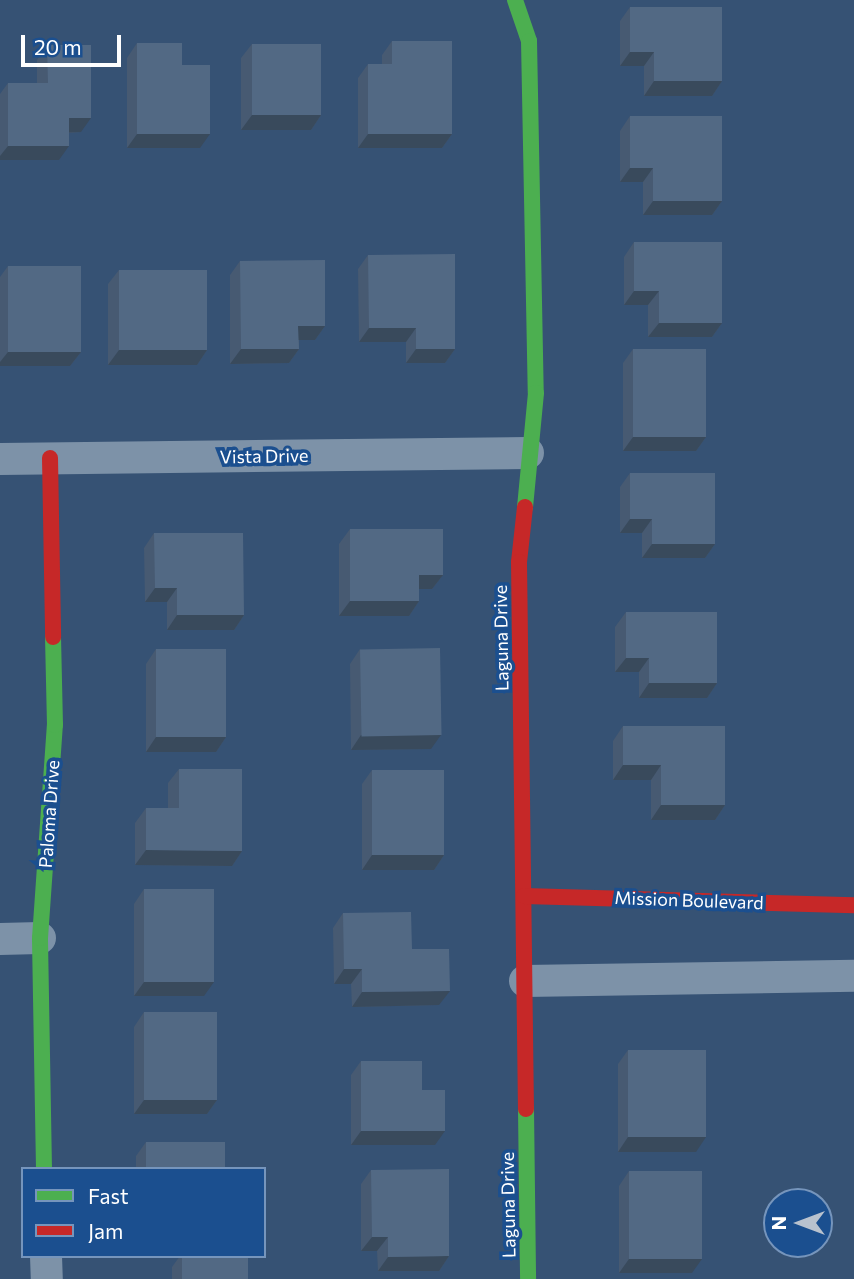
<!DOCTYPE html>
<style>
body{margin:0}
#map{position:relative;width:854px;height:1279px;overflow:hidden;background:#365274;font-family:Commissioner,sans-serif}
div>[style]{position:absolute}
.street>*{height:32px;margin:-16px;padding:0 16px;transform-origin:16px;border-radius:16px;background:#7d92a8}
.fast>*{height:16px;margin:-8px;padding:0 8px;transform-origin:8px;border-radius:8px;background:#4caf50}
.jam>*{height:16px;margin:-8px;padding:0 8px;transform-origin:8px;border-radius:8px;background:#c62828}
.wall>*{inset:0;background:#475a72}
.shaded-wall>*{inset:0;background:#394a5c}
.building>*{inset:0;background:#526984;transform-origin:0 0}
span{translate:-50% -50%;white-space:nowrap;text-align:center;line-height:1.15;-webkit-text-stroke:7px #1b4f8f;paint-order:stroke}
.street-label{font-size:18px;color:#fff}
.legend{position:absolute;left:21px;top:1167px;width:245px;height:91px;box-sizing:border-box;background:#1b4f8f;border:2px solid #7695bc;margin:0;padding:9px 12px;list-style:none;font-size:21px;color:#fff}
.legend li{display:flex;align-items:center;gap:14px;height:35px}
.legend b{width:35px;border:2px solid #7695bc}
.north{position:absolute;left:763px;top:1188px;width:70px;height:70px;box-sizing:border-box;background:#1b4f8f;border:2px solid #7695bc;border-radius:50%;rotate:270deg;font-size:19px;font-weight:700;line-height:28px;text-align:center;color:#fff}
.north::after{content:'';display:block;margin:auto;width:24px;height:32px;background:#b9c2ce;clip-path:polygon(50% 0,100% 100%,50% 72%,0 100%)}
.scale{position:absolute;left:21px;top:35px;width:100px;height:32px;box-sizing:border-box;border:4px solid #fff;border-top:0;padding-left:9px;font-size:21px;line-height:24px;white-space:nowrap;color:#fff;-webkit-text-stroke:5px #1b4f8f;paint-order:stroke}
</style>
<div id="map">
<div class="street">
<i style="left:0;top:459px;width:528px;rotate:-0.65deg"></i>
<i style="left:0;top:939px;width:40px;rotate:-1.4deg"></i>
<i style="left:525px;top:981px;width:329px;rotate:-0.9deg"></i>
<i style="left:46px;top:1256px;width:23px;rotate:88deg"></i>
</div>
<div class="fast">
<i style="left:515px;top:0;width:43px;rotate:71.1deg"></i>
<i style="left:529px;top:41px;width:352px;rotate:88.9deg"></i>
<i style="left:536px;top:393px;width:115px;rotate:95.5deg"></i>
<i style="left:526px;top:1109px;width:170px;rotate:89.3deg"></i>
<i style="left:44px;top:1169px;width:231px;rotate:-91deg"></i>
<i style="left:40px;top:938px;width:214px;rotate:-86deg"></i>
<i style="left:55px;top:725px;width:88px;rotate:-91.3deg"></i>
</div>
<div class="jam">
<i style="left:50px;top:458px;width:179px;rotate:89deg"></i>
<i style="left:525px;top:507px;width:55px;rotate:96.2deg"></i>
<i style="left:519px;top:562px;width:547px;rotate:89.27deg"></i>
<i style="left:524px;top:896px;width:330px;rotate:1.6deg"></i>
</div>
<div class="wall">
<i style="clip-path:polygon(630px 7px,722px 81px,712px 96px,644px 96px,644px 66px,620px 66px,620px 21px)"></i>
<i style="clip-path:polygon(392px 41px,452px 134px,442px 148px,358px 148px,358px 78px,368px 64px,382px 64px,382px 55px)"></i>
<i style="clip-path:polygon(137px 43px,182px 65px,200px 148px,127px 148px,127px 58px)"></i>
<i style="clip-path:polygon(252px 44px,321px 115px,311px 130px,241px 130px,241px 58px)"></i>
<i style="clip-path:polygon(47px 45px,81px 132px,69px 133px,59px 160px,0 160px,0 94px,8px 83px,37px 83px,37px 60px)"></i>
<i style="clip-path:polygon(630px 116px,722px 201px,712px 215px,643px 215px,643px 182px,620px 182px,620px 131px)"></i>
<i style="clip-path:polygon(634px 242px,722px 323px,712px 337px,648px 337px,648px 305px,624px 305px,624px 257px)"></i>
<i style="clip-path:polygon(368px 255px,455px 349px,445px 363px,406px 363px,406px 342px,359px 342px,358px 269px)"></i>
<i style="clip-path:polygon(240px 261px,325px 326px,315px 340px,299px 340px,299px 349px,289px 363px,230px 364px,230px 275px)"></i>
<i style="clip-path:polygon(8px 266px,81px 352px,70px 366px,0 366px,0 277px)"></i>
<i style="clip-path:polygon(119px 270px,207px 350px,197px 365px,108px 365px,108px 284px)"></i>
<i style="clip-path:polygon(633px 349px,706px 437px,696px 451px,623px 451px,623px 363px)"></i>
<i style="clip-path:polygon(630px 473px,715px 544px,705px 558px,642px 558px,642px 533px,620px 533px,620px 487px)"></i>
<i style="clip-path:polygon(350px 529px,443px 575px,432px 589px,419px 589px,419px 601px,409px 616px,339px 616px,339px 544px)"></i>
<i style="clip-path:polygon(154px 533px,244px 615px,234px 630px,167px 630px,167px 602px,145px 602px,144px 548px)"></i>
<i style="clip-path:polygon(626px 612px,717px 683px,707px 698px,639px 698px,639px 672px,615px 672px,615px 627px)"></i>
<i style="clip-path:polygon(156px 649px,226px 737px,216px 752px,146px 752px,146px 664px)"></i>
<i style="clip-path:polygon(360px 649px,431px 749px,351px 750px,350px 664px)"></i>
<i style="clip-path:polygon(623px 726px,725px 805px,715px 820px,651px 820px,651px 780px,613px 780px,613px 741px)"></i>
<i style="clip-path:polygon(179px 769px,242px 851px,232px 866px,135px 865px,135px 823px,146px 808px,168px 808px,168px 783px)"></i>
<i style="clip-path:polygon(372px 770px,444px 855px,434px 870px,362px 870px,362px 784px)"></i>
<i style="clip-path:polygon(144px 889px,204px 996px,134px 996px,134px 904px)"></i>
<i style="clip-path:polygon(343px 913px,412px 949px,439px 1005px,352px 1007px,351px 984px,334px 984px,333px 928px)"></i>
<i style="clip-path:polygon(144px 1012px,217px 1100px,207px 1114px,134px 1114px,134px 1027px)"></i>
<i style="clip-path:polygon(628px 1050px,696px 1152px,618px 1152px,618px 1064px)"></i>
<i style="clip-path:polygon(361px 1061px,422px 1090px,435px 1145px,351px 1145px,351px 1075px)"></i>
<i style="clip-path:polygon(146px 1142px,225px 1169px,136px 1169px,136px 1156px)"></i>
<i style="clip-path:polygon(371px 1170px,449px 1256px,439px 1271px,378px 1271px,377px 1251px,361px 1251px,361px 1184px)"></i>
<i style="clip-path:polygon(629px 1171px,692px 1273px,619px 1273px,619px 1186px)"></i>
<i style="clip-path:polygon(180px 1256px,182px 1256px,248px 1279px,172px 1279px,172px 1267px)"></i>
</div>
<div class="shaded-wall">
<i style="clip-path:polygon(630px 52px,654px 52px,644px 66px,620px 66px)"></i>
<i style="clip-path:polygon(654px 81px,722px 81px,712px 96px,644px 96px)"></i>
<i style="clip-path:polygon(252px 115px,321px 115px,311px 130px,241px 130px)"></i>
<i style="clip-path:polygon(69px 118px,91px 118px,81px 132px,58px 133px)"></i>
<i style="clip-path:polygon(137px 134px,210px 134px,200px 148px,127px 148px)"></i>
<i style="clip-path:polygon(368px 134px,452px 134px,442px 148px,358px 148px)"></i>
<i style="clip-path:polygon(8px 146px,69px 146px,59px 160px,0 160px,0 156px)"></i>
<i style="clip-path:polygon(630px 168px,653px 168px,643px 182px,620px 182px)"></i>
<i style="clip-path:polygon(653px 201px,722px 201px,712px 215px,643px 215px)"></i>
<i style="clip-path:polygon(634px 291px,659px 291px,648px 305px,624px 305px)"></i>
<i style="clip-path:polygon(659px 323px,722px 323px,712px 337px,648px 337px)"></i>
<i style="clip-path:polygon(298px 326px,325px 326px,315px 340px,288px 340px)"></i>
<i style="clip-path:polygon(369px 328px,416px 328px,406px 342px,359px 342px)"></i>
<i style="clip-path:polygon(241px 349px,299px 349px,289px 363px,230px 364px)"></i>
<i style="clip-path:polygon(416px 349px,455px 349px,445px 363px,406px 363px)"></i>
<i style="clip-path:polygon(119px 350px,207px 350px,197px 365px,108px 365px)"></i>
<i style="clip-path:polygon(8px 352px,81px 352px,70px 366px,0 366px,0 362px)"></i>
<i style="clip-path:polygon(633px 437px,706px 437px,696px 451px,623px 451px)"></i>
<i style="clip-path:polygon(630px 519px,652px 519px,642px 533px,620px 533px)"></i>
<i style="clip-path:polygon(652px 544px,715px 544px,705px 558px,642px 558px)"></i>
<i style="clip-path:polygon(419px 575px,443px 575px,432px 589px,409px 589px)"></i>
<i style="clip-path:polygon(155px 588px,177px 588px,167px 602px,145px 602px)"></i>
<i style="clip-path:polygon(350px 601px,419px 601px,409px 616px,339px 616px)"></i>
<i style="clip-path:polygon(177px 615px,244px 615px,234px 630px,167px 630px)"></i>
<i style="clip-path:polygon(626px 658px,649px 658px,639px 672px,615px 672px)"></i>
<i style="clip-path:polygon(649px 683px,717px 683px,707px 698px,639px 698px)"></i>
<i style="clip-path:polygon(361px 735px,441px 735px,431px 749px,351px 750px)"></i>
<i style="clip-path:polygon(156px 737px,226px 737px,216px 752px,146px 752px)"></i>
<i style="clip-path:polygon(623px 765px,661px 765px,651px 780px,613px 780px)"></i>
<i style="clip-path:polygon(661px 805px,725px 805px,715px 820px,651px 820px)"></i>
<i style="clip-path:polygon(146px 850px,242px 851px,232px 866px,135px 865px)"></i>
<i style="clip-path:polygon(372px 855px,444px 855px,434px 870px,362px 870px)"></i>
<i style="clip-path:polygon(344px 969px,362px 969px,351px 984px,334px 984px)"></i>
<i style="clip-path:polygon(144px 982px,214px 982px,204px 996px,134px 996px)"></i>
<i style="clip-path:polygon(450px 991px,439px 1005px,352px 1007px,362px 992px)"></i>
<i style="clip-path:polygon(144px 1100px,217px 1100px,207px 1114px,134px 1114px)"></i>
<i style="clip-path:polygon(361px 1131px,445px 1131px,435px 1145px,351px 1145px)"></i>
<i style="clip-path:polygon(628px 1137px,706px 1137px,696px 1152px,618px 1152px)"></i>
<i style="clip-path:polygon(372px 1237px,388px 1237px,377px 1251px,361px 1251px)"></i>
<i style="clip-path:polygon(449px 1256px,439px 1271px,378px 1271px,388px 1257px)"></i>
<i style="clip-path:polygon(629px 1259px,702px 1259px,692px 1273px,619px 1273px)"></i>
</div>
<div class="building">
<i style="clip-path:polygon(630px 7px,722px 7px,722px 81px,654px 81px,654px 52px,630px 52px)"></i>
<i style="clip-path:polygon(392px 41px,452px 41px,452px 134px,368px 134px,368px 64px,392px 64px)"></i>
<i style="clip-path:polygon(137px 43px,182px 43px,182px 65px,210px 65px,210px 134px,137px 134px)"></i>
<i style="left:252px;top:44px;width:69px;height:71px"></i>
<i style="clip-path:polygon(47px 45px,91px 45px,91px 118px,69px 118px,69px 146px,8px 146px,8px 83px,48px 83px)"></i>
<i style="clip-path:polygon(630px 116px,722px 116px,722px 201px,653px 201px,653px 168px,630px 168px)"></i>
<i style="clip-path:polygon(634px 242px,722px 242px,722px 323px,659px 323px,659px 291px,634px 291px)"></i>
<i style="clip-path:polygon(455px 254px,455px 349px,416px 349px,416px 328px,369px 328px,368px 255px)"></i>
<i style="clip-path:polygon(325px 260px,325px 326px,298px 326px,299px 349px,241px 349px,240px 261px)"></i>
<i style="left:8px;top:266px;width:73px;height:86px"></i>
<i style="left:119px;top:270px;width:88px;height:80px"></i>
<i style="left:633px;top:349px;width:73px;height:88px"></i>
<i style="clip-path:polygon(630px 473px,715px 473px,715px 544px,652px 544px,652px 519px,630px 519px)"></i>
<i style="clip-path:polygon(350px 529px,443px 529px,443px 575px,419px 575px,419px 601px,350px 601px)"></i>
<i style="clip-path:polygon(154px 533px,243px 533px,244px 615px,177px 615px,177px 588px,155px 588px)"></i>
<i style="clip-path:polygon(626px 612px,717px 612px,717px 683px,649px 683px,649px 658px,626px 658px)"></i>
<i style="left:440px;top:648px;width:87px;height:80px;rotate:89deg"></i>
<i style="left:156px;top:649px;width:70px;height:88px"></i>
<i style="clip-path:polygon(623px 726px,725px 726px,725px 805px,661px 805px,661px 765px,623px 765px)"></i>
<i style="clip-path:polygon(179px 769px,242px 769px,242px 851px,146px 850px,146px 808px,179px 808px)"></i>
<i style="left:372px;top:770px;width:72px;height:85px"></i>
<i style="left:144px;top:889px;width:70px;height:93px"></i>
<i style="clip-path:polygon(411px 912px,412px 949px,449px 949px,450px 991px,362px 992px,362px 969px,344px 969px,343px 913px)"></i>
<i style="left:144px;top:1012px;width:73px;height:88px"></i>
<i style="left:628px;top:1050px;width:78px;height:87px"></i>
<i style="clip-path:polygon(361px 1061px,422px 1061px,422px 1090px,445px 1090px,445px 1131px,361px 1131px)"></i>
<i style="left:146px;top:1142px;width:79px;height:27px"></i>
<i style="clip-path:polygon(449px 1169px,449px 1256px,388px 1257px,388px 1237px,372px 1237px,371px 1170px)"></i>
<i style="left:629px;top:1171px;width:73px;height:88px"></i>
<i style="left:182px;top:1256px;width:66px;height:23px"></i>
</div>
<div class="street-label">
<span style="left:264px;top:456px;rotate:-1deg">Vista Drive</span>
<span style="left:501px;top:638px;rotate:-91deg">Laguna Drive</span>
<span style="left:49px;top:814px;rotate:-86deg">Paloma Drive</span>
<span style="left:689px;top:900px;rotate:2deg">Mission Boulevard</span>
<span style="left:508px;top:1205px;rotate:-91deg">Laguna Drive</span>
</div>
<ul class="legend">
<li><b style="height:9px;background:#4caf50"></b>Fast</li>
<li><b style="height:9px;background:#c62828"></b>Jam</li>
</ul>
<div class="north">N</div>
<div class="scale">20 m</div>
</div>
